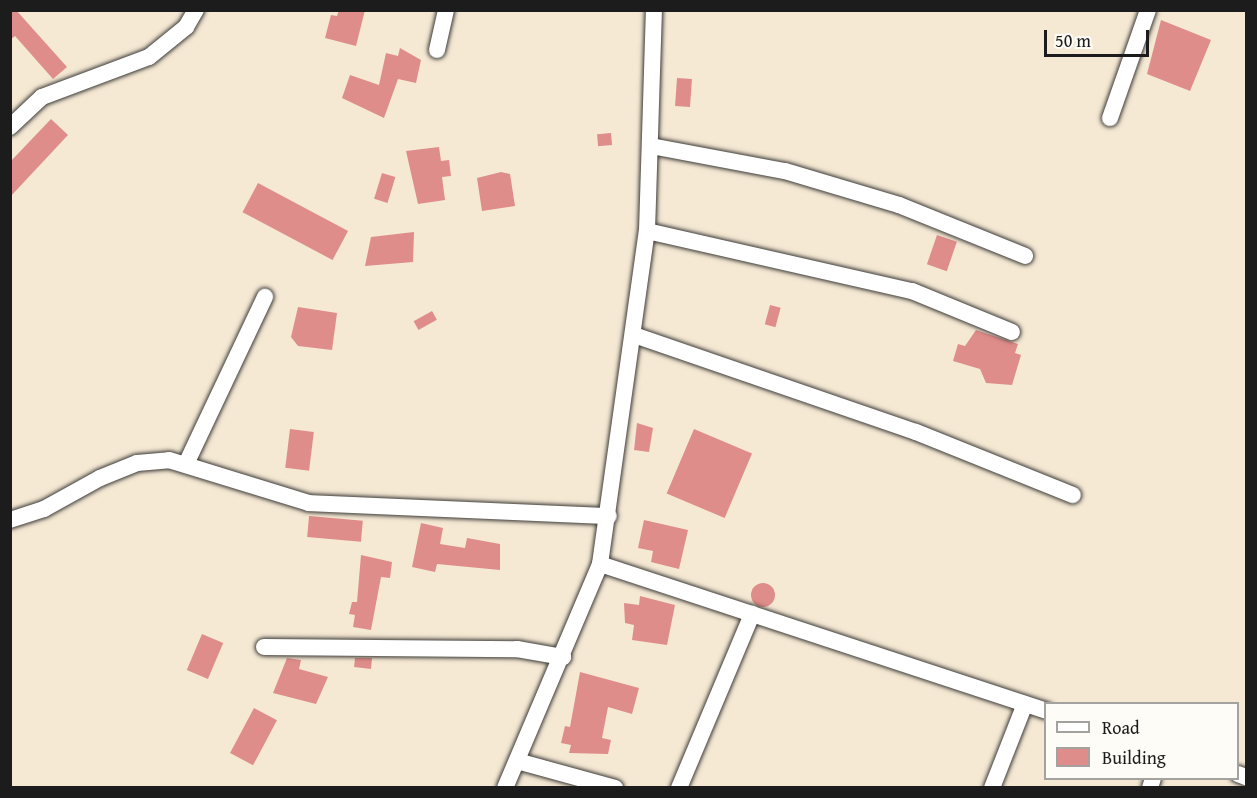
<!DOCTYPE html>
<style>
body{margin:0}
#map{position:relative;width:1257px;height:798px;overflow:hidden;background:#f5e9d4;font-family:"Gentium Book Plus",serif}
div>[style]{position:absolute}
.building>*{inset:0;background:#df8d8a;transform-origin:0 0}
.round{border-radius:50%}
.roads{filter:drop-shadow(0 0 2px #3d3b38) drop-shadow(0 0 2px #3d3b38)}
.street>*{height:16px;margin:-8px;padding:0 8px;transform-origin:8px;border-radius:8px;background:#fff}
span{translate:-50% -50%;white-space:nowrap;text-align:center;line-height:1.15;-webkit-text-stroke:5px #fdfcf7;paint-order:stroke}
.frame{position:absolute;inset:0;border:12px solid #1c1c1c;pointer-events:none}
.legend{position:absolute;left:1044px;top:702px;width:195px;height:78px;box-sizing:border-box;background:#fdfcf7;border:2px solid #a3a29f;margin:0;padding:8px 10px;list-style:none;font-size:18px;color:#1c1c1c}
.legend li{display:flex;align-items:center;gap:12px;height:30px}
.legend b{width:30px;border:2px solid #a3a29f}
.scale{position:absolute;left:1044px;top:30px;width:105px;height:27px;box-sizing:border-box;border:3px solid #1c1c1c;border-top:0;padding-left:8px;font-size:18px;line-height:21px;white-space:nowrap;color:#1c1c1c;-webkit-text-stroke:4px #fdfcf7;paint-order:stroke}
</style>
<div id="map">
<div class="building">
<i style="clip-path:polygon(10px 10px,16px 10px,67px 67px,53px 79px,15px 36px,10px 40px)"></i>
<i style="clip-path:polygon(339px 10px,365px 10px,356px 46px,325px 38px,331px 15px,337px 16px)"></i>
<i style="clip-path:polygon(1161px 20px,1211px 40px,1190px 91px,1147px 74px)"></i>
<i style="clip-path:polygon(400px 48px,421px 60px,416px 83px,398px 79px,384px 118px,342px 98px,350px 75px,379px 85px,386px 53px,398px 56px)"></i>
<i style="left:677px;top:78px;width:15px;height:28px;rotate:4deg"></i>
<i style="clip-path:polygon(51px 119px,68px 135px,10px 197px,10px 162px)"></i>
<i style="left:611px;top:133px;width:12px;height:14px;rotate:85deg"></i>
<i style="clip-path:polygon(439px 147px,441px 161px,449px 160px,451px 176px,442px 177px,445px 200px,418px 204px,406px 151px)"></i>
<i style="clip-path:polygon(501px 172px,510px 174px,515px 206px,482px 211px,477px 178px)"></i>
<i style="left:382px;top:173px;width:14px;height:27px;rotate:17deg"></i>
<i style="left:258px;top:183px;width:102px;height:33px;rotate:28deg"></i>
<i style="clip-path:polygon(414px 232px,413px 262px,365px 266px,371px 237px)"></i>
<i style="left:937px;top:235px;width:21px;height:31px;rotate:19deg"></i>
<i style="left:770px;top:305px;width:11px;height:20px;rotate:15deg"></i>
<i style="clip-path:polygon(298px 307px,337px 313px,332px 350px,298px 346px,291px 337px)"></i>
<i style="left:432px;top:311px;width:10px;height:21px;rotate:61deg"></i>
<i style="clip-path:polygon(976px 330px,1018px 344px,1015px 353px,1021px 355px,1012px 385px,986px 383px,980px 369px,953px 361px,958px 344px,965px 346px)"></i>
<i style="clip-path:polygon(637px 423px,653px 428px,649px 452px,634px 450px)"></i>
<i style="left:290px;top:429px;width:24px;height:39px;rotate:7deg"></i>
<i style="left:694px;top:429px;width:63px;height:70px;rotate:23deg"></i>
<i style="left:309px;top:516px;width:54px;height:21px;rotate:5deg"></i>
<i style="clip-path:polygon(644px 520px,688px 530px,679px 569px,651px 562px,653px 551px,638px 548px)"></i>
<i style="clip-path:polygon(421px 523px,443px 528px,440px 544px,465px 548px,467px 538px,500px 544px,500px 570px,437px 564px,435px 572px,412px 567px)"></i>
<i style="clip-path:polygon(361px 555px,392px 562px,390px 578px,381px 577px,371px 630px,353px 627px,355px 615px,349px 614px,352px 602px,357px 602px)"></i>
<i class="round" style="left:751px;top:583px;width:24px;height:24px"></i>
<i style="clip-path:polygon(640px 596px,675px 605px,667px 645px,632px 640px,634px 625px,625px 623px,624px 603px,639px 605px)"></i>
<i style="left:202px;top:634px;width:23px;height:39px;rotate:23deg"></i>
<i style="clip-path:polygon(287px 658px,301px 660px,299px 669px,328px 677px,316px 704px,273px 693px)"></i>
<i style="clip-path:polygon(355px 658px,372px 658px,371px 669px,354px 667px)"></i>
<i style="clip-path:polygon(580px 672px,639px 688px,632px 714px,608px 707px,602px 738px,611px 740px,608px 754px,569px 753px,571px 745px,561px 743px,565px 726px,570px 727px)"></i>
<i style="left:254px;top:708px;width:26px;height:51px;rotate:28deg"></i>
</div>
<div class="roads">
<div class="street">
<i style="left:437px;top:50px;width:41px;rotate:-77.3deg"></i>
<i style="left:1110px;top:118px;width:114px;rotate:-70.6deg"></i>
<i style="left:10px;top:127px;width:44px;rotate:-43.2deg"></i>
<i style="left:42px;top:97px;width:114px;rotate:-20.5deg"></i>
<i style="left:149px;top:57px;width:48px;rotate:-39deg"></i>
<i style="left:186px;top:27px;width:20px;rotate:-60deg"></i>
<i style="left:651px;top:146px;width:136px;rotate:10.6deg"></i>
<i style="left:785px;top:171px;width:119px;rotate:16.6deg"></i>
<i style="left:899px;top:205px;width:136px;rotate:22deg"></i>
<i style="left:647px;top:231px;width:272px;rotate:12.8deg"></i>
<i style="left:912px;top:291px;width:108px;rotate:22.3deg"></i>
<i style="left:634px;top:335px;width:298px;rotate:19deg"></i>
<i style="left:916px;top:432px;width:169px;rotate:21.9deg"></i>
<i style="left:186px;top:464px;width:185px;rotate:-64.7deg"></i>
<i style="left:10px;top:520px;width:36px;rotate:-18deg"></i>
<i style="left:44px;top:509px;width:64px;rotate:-29deg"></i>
<i style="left:100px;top:478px;width:40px;rotate:-22deg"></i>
<i style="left:137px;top:463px;width:32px;rotate:-5deg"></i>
<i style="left:169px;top:460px;width:146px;rotate:17.1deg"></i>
<i style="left:309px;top:503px;width:300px;rotate:2.5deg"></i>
<i style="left:600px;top:564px;width:470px;rotate:18.2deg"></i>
<i style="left:264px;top:647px;width:253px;rotate:0.5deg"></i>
<i style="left:517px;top:649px;width:47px;rotate:9.9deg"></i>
<i style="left:517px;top:761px;width:102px;rotate:15.4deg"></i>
<i style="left:1238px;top:774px;width:9px;rotate:21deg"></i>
<i style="left:505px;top:788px;width:243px;rotate:-67deg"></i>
<i style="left:600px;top:564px;width:336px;rotate:-82deg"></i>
<i style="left:647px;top:231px;width:221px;rotate:-88.2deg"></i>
<i style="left:679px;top:788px;width:189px;rotate:-67.2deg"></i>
<i style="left:992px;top:788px;width:90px;rotate:-68.6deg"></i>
<i style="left:1150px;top:788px;width:10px;rotate:-73deg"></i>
</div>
</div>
<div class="frame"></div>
<ul class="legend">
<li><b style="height:8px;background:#fff"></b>Road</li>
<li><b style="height:16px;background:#df8d8a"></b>Building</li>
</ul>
<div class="scale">50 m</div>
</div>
